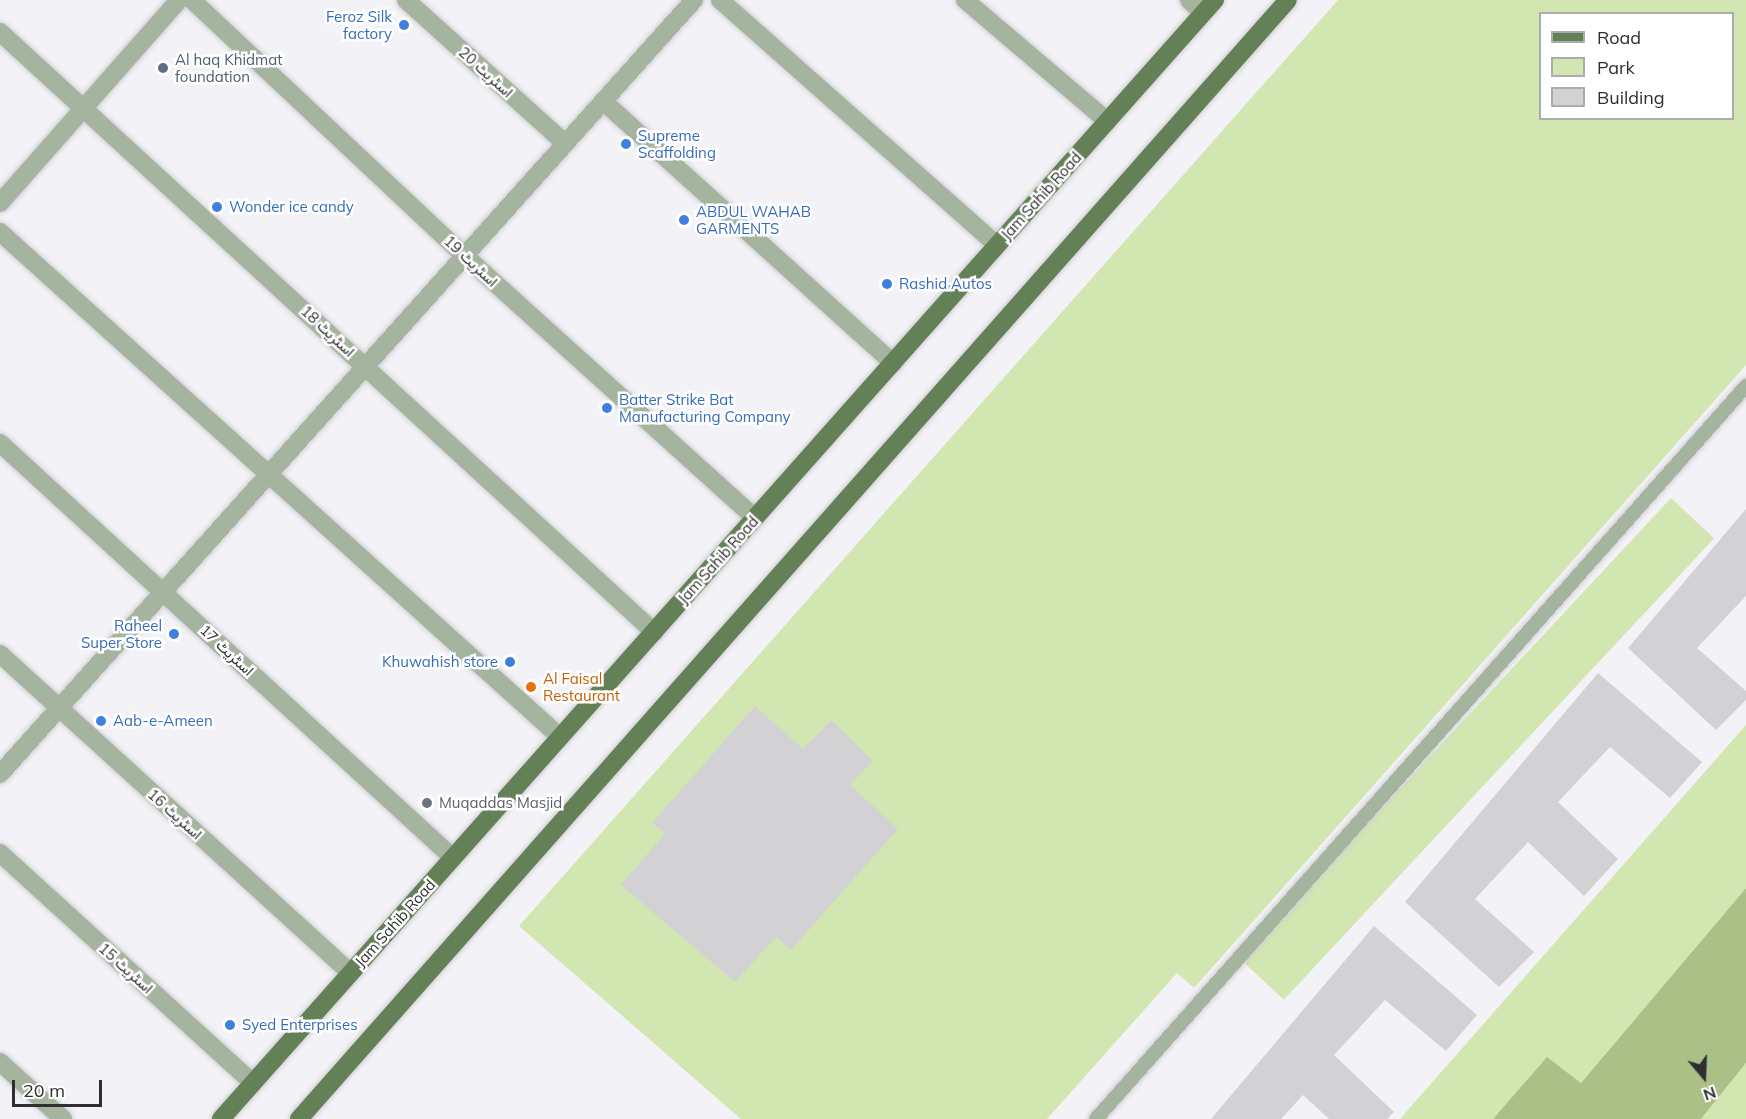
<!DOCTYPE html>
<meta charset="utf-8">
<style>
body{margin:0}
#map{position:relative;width:1746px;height:1119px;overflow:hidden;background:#f3f2f6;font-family:Mulish,Vazirmatn,sans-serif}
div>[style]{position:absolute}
.green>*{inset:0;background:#d2e6b2;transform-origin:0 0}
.forest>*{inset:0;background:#abc087}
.building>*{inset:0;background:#d2d2d5}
.roads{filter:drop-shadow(0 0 2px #d0cfd3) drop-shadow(0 0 2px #d0cfd3)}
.service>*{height:14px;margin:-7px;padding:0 7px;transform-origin:7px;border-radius:7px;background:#a4b49e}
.minor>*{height:18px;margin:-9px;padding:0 9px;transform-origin:9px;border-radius:9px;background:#a4b49e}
.primary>*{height:18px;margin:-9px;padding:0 9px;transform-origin:9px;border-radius:9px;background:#638057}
.dots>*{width:16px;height:16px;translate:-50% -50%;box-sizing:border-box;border:3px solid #fff;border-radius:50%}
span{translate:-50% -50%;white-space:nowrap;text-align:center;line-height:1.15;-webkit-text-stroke:5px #fff;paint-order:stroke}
.shop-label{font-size:15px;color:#366cbe}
.right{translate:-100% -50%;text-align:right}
.left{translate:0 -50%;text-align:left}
.service-label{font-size:15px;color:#4e5e75}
.street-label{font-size:15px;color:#2f2f31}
.food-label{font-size:15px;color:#c56008}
.worship-label{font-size:15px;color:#5b616d}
.legend{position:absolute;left:1539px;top:12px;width:195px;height:108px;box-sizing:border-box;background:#fff;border:2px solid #acacad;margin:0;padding:8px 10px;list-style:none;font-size:18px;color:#2f2f31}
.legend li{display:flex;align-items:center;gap:12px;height:30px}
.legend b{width:30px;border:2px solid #acacad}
.north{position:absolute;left:1674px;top:1047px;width:60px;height:60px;-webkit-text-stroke:4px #fff;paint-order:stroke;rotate:161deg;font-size:16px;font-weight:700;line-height:24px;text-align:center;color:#2f2f31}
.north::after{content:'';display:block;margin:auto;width:21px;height:27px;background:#2f2f31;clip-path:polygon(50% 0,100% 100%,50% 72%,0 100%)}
.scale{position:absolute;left:12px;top:1080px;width:90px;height:27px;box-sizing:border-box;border:3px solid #2f2f31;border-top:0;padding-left:8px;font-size:18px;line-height:21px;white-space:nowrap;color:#2f2f31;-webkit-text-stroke:4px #fff;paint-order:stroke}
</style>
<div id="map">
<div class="green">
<i style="clip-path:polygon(evenodd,1338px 0,1746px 0,1746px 365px,1194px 988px,1177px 973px,1047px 1119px,741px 1119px,519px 926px,1338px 0,1540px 14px,1732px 14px,1732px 118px,1540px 118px,1540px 14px)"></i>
<i style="left:1671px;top:498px;width:59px;height:631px;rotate:43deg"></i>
<i style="clip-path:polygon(1746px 725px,1746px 888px,1581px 1083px,1547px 1058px,1493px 1119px,1400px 1119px)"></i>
<i style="clip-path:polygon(1746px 1063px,1746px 1119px,1701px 1119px)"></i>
</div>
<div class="forest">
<i style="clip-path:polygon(1746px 888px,1746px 1063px,1701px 1119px,1493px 1119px,1547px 1057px,1581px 1083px)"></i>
</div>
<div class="building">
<i style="clip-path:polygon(1746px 509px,1746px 596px,1697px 648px,1746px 691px,1746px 700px,1716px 730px,1628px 648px)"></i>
<i style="clip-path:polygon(1598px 673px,1702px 762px,1670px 798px,1610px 747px,1558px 802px,1618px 859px,1584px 896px,1528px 842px,1475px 899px,1534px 952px,1499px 987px,1405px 902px)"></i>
<i style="clip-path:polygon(755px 706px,803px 749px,831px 720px,873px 761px,850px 785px,898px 829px,791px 950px,776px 937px,735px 982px,621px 885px,665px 833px,652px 823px)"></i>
<i style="clip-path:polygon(1374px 926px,1477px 1015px,1446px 1051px,1385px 1000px,1334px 1055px,1394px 1112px,1387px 1119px,1329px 1119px,1303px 1095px,1281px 1119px,1211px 1119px)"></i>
</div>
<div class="roads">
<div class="service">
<i style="left:1096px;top:1119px;width:980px;rotate:-48.43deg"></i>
</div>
<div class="minor">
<i style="left:192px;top:0;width:374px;rotate:43.2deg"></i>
<i style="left:465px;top:256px;width:391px;rotate:42.1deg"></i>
<i style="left:406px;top:0;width:214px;rotate:42deg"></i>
<i style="left:720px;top:0;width:370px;rotate:41.5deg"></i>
<i style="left:965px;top:0;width:187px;rotate:40.4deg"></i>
<i style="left:1189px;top:0;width:19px;rotate:43deg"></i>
<i style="left:0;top:32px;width:888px;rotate:42.53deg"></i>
<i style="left:603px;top:101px;width:391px;rotate:42.1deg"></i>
<i style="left:0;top:203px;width:271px;rotate:-48.6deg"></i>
<i style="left:0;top:232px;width:754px;rotate:42.04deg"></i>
<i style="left:0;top:443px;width:614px;rotate:42.49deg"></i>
<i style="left:0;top:654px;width:474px;rotate:42.3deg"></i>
<i style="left:0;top:774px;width:1040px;rotate:-48.12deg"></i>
<i style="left:0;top:853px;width:342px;rotate:42.3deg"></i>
<i style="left:0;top:1062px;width:85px;rotate:42.1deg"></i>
</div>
<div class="primary">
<i style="left:221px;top:1119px;width:1497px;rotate:-48.39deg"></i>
<i style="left:299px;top:1119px;width:1493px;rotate:-48.53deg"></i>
</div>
</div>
<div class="dots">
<i style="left:404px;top:25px;background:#3f7fe0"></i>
<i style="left:163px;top:68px;background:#5c6f8a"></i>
<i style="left:626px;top:144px;background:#3f7fe0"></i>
<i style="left:217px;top:207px;background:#3f7fe0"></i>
<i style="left:684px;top:220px;background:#3f7fe0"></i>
<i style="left:887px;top:284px;background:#3f7fe0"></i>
<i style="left:607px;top:408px;background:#3f7fe0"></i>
<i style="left:174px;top:634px;background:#3f7fe0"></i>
<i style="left:510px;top:662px;background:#3f7fe0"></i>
<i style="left:531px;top:687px;background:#e8710a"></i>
<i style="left:101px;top:721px;background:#3f7fe0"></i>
<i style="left:427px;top:803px;background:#6b7280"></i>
<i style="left:230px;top:1025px;background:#3f7fe0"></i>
</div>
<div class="shop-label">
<span class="right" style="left:392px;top:25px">Feroz Silk<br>factory</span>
<span class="left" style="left:638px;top:144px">Supreme<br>Scaffolding</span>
<span class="left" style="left:229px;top:207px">Wonder ice candy</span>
<span class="left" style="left:696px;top:220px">ABDUL WAHAB<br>GARMENTS</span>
<span class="left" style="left:899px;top:284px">Rashid Autos</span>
<span class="left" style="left:619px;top:408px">Batter Strike Bat<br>Manufacturing Company</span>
<span class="right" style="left:162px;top:634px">Raheel<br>Super Store</span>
<span class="right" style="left:498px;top:662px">Khuwahish store</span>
<span class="left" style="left:113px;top:721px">Aab-e-Ameen</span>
<span class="left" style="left:242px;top:1025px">Syed Enterprises</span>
</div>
<div class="service-label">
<span class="left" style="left:175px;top:68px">Al haq Khidmat<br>foundation</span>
</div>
<div class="street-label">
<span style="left:486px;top:72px;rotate:42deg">اسٹریٹ 20</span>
<span style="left:1041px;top:196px;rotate:-48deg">Jam Sahib Road</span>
<span style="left:471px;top:261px;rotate:43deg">اسٹریٹ 19</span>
<span style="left:328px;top:331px;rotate:43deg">اسٹریٹ 18</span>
<span style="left:718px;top:560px;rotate:-48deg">Jam Sahib Road</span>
<span style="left:227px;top:650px;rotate:43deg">اسٹریٹ 17</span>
<span style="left:175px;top:814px;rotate:42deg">اسٹریٹ 16</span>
<span style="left:395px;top:923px;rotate:-48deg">Jam Sahib Road</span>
<span style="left:126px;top:968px;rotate:42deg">اسٹریٹ 15</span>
</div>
<div class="food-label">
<span class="left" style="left:543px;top:687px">Al Faisal<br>Restaurant</span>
</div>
<div class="worship-label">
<span class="left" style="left:439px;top:803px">Muqaddas Masjid</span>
</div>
<ul class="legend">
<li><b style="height:8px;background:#638057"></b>Road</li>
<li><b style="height:16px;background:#d2e6b2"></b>Park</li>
<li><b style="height:16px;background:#d2d2d5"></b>Building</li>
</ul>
<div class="north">N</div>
<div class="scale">20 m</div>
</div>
